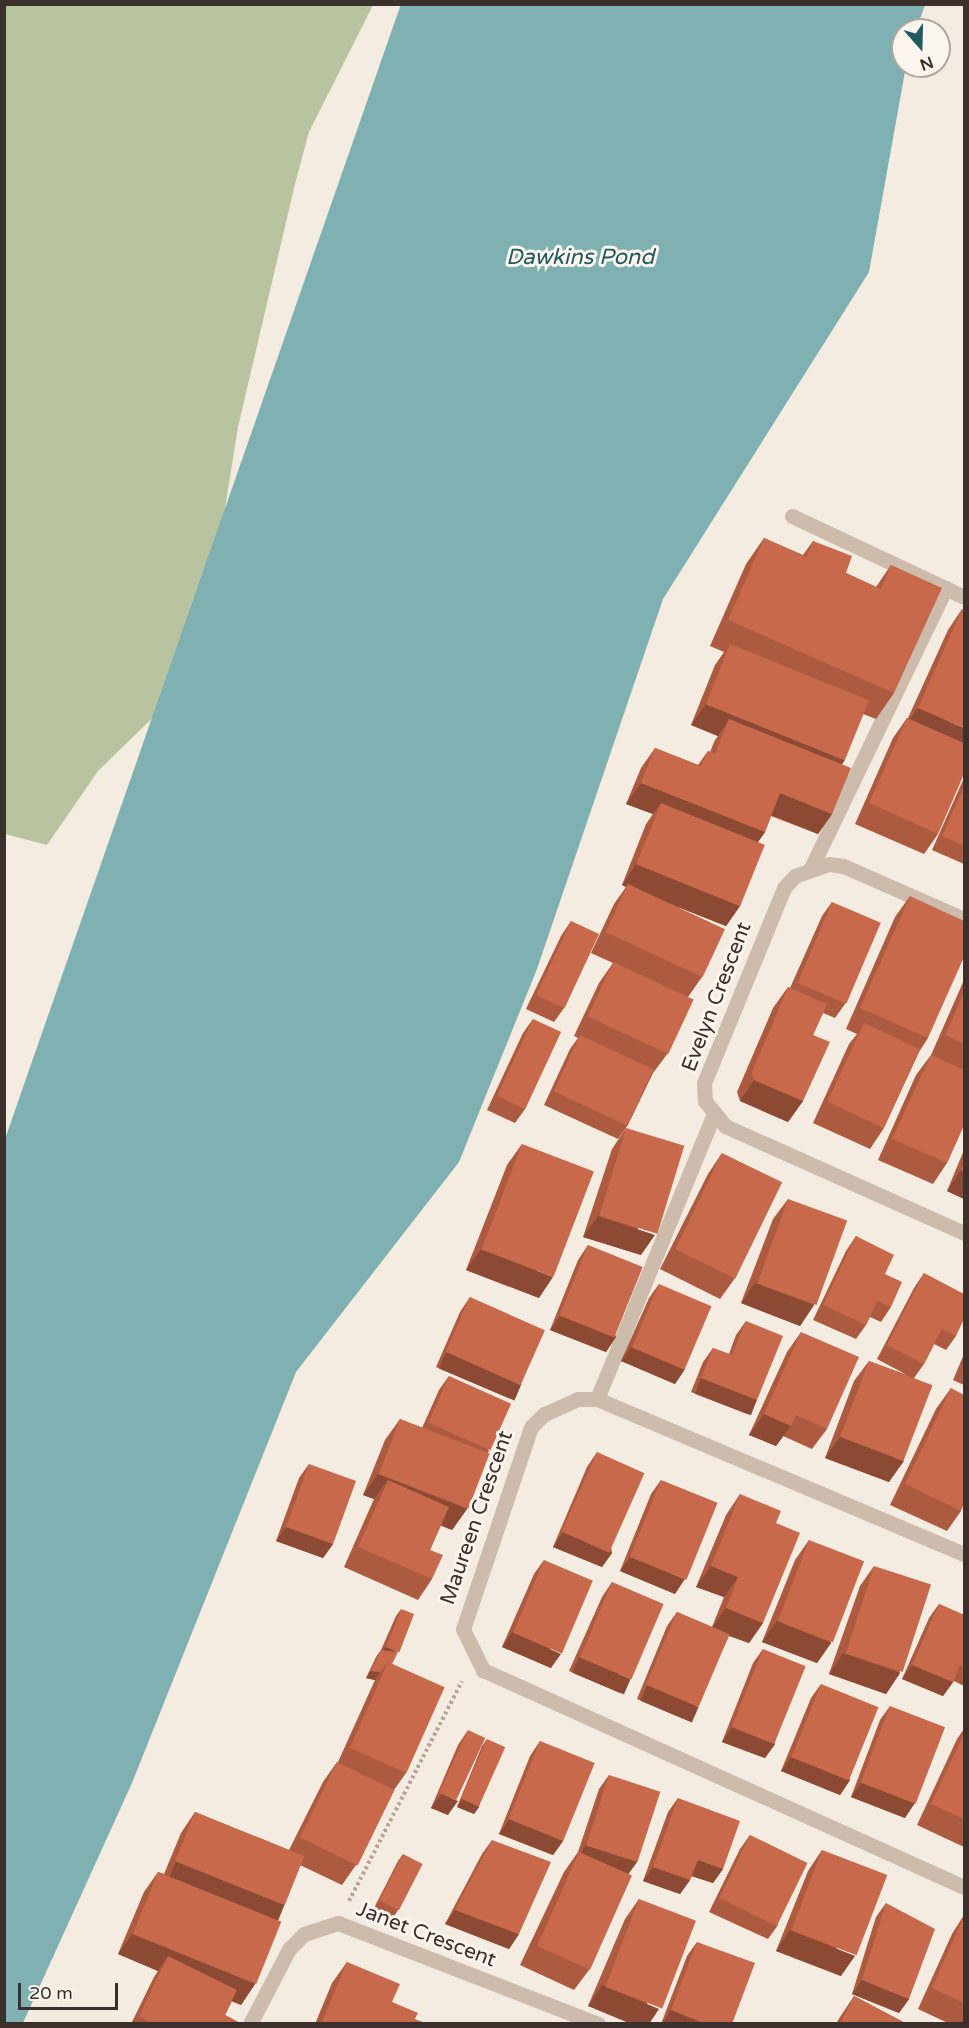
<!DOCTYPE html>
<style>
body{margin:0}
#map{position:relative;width:969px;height:2028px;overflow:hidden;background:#f4ebe1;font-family:"Varela Round",sans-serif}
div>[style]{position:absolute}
.green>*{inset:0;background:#b8c4a0}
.water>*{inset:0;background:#7fb0b2}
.path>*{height:4px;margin-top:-2px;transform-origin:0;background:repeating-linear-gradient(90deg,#b9a596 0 3px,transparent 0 6px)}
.street>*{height:15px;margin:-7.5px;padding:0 7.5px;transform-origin:7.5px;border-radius:7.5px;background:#cdbbac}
.wall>*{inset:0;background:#ac5a40}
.shaded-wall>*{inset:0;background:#8c4a34;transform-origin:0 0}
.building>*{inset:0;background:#c8694b;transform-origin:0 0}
span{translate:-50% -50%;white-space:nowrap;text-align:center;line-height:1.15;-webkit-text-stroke:6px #fbf5ee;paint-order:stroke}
.street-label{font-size:21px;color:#3b302b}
.water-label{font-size:22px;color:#1f5a5e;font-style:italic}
.frame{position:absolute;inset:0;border:6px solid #3b302b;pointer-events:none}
.north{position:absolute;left:891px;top:18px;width:60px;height:60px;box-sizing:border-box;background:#fbf5ee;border:2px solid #aea6a0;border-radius:50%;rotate:160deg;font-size:16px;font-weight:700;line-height:24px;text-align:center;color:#3b302b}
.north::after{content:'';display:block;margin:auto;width:21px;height:27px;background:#1f5a5e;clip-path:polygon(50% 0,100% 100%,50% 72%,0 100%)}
.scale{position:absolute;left:18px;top:1983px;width:100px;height:27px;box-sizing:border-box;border:3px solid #3b302b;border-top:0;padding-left:8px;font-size:18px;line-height:21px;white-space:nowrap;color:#3b302b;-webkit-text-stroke:4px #fbf5ee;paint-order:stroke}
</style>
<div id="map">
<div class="green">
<i style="clip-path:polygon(4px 5px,373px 5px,309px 132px,295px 184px,238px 427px,208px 615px,172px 699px,98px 771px,47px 845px,5px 834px)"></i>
</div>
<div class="water">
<i style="clip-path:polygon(401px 4px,925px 5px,916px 30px,903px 30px,906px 66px,869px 272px,663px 599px,537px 969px,459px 1162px,296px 1372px,132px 1783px,23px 2023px,5px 2023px,5px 1139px)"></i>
</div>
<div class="path">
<i style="left:349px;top:1901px;width:247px;rotate:-62.8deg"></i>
</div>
<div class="street">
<i style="left:792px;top:516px;width:190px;rotate:25.2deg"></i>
<i style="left:811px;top:868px;width:311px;rotate:-64.3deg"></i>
<i style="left:964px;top:919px;width:132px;rotate:-156.3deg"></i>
<i style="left:843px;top:866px;width:14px;rotate:-172deg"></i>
<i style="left:829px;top:864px;width:36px;rotate:161deg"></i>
<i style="left:795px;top:876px;width:16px;rotate:133deg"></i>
<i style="left:784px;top:888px;width:211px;rotate:112.3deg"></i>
<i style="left:704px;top:1083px;width:18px;rotate:87deg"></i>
<i style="left:705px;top:1101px;width:32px;rotate:51deg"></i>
<i style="left:725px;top:1126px;width:262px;rotate:24.1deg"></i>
<i style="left:597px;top:1399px;width:306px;rotate:-67.7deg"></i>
<i style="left:964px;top:1554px;width:398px;rotate:-157.1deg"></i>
<i style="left:597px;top:1399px;width:19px;rotate:180deg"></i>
<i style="left:578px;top:1399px;width:37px;rotate:156deg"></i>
<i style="left:544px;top:1414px;width:18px;rotate:135deg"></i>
<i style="left:531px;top:1427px;width:213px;rotate:108.6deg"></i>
<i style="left:463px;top:1629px;width:46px;rotate:64deg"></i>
<i style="left:483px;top:1670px;width:528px;rotate:24.28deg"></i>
<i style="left:250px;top:2024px;width:85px;rotate:-62.5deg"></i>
<i style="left:289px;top:1949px;width:21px;rotate:-45deg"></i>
<i style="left:304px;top:1934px;width:36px;rotate:-18deg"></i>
<i style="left:338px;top:1923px;width:279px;rotate:21.2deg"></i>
</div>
<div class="wall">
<i style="clip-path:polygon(764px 538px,803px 555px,813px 541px,846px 573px,876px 587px,891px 565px,894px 693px,876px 719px,863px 714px,842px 764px,832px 814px,818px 834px,771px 816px,765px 832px,758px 842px,740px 906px,726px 926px,678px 907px,702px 977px,688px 997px,668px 1053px,653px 1073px,628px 1125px,618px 1139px,544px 1105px,570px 1049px,578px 1038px,574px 1036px,599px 983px,613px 963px,591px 953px,614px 904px,626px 887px,622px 885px,646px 824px,653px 814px,626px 804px,641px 768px,655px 748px,698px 765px,708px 751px,710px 752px,715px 740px,718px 736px,691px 725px,715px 665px,724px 652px,710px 646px,746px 564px)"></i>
<i style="clip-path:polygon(962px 609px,938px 834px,924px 854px,855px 824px,893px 738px,907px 718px,908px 718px,948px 630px)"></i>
<i style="clip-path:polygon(964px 778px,964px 864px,932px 850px)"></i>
<i style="clip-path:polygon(910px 896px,928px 1038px,919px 1052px,884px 1128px,870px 1149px,813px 1123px,849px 1044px,857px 1034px,846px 1029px,895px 917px)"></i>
<i style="clip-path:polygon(832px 902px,845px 1004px,835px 1018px,823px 1013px,813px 1035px,803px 1101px,788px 1122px,740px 1101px,737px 1092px,773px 1008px,788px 987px,790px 988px,822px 916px)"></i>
<i style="clip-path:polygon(571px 921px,564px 1008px,554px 1022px,526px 1009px,561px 936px)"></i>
<i style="clip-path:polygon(964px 980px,964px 1125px,947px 1163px,933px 1184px,878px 1160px,916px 1075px,931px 1055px)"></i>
<i style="clip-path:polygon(533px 1019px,525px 1109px,515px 1123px,487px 1110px,523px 1033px)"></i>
<i style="clip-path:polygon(626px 1128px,641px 1255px,583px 1237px,612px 1149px)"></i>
<i style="clip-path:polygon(522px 1144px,539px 1298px,466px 1270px,507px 1165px)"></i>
<i style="clip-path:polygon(964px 1150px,964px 1199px,947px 1191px)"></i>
<i style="clip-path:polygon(722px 1153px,735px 1278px,720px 1299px,660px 1269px,708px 1174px)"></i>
<i style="clip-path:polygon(788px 1199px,814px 1305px,800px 1326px,741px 1303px,773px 1219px)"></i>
<i style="clip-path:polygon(856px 1236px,885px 1274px,891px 1307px,881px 1322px,870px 1317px,866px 1325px,856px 1339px,813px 1320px,846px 1251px)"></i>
<i style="clip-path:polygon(588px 1245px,616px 1337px,606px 1352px,550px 1330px,578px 1260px)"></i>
<i style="clip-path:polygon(924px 1273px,956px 1336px,946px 1350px,934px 1344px,924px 1364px,914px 1378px,889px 1482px,825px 1458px,854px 1381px,869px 1361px,907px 1375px,877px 1359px,914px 1288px)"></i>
<i style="clip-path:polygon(659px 1284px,685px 1369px,675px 1384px,621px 1361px,649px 1298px)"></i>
<i style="clip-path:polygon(470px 1297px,511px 1399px,436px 1367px,460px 1312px)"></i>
<i style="clip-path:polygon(746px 1321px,757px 1400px,747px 1414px,691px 1392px,703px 1362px,713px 1348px,729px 1354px,736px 1335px)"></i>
<i style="clip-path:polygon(801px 1332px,827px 1429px,812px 1449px,783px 1436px,776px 1446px,749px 1435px,787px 1352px)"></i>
<i style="clip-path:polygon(964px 1354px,964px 1385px,953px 1380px)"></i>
<i style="clip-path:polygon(449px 1376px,489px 1451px,487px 1454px,467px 1509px,452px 1530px,441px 1525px,430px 1550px,432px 1579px,418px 1600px,344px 1567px,374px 1499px,363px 1495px,385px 1440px,400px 1419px,422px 1428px,439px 1390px)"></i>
<i style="clip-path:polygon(951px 1388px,961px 1511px,947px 1531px,890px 1505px,936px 1409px)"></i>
<i style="clip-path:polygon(597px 1452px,612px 1553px,602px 1567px,553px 1547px,587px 1467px)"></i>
<i style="clip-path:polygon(309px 1464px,333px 1544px,323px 1558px,276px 1541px,299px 1478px)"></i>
<i style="clip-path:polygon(661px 1480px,675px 1594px,620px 1571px,651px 1494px)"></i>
<i style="clip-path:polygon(740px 1494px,776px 1523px,763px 1623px,749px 1643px,729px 1636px,689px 1721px,637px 1699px,667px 1626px,677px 1612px,712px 1627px,724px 1597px,696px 1587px,726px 1515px)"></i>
<i style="clip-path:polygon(809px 1540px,831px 1643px,817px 1663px,762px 1642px,795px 1560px)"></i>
<i style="clip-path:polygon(544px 1560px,551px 1668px,502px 1647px,534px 1574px)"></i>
<i style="clip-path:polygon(874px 1566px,900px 1673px,886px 1694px,829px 1674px,860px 1586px)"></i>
<i style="clip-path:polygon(612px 1582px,620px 1693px,569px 1671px,602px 1597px)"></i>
<i style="clip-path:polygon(939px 1604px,964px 1615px,964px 1686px,954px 1681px,943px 1696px,902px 1679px,929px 1618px)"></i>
<i style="clip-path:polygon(401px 1609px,392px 1664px,406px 1773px,394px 1790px,356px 1865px,342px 1885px,300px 1865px,285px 1904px,274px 1919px,255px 1984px,241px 2005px,232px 2001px,225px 2015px,242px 2024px,131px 2024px,154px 1977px,158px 1971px,118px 1954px,144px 1892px,158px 1872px,164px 1874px,181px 1833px,195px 1812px,289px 1850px,323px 1782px,337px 1762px,338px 1762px,375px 1680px,366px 1678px,376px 1657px,381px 1650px,396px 1616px)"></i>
<i style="clip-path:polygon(763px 1649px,775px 1744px,765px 1758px,722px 1742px,753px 1663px)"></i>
<i style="clip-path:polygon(821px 1684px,850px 1780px,840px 1795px,781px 1771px,811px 1698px)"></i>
<i style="clip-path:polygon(890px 1706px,905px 1818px,851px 1797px,880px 1720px)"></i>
<i style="clip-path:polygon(964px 1729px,964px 1847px,917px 1825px,957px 1739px)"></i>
<i style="clip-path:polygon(468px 1730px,448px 1815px,431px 1808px,458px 1745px)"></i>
<i style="clip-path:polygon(487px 1739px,479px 1807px,474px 1814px,457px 1807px,482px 1746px)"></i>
<i style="clip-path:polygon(540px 1741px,563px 1841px,553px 1855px,499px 1834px,530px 1756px)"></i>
<i style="clip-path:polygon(609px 1775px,637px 1862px,628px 1874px,589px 1970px,574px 1990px,520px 1965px,564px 1872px,578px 1852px,599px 1789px)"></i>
<i style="clip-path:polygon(678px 1798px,723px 1869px,713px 1883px,692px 1876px,690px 1880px,680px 1894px,643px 1881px,668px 1812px)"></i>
<i style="clip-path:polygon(750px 1835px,778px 1925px,768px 1939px,709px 1912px,740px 1849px)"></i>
<i style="clip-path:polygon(492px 1840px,519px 1934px,509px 1949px,445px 1924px,482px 1854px)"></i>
<i style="clip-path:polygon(822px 1850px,841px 1976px,776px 1951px,808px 1871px)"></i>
<i style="clip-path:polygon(403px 1854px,398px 1910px,393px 1918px,374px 1908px,398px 1861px)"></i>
<i style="clip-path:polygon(639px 1899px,649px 2024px,588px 2006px,625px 1919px)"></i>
<i style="clip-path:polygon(886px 1903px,909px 1999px,899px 2013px,852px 1994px,876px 1917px)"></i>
<i style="clip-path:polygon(964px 1915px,964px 2024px,950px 2024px,918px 2009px,952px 1934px)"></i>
<i style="clip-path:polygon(697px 1942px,732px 2024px,661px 2024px,687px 1956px)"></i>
<i style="clip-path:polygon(347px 1962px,392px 2002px,414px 2019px,428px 2024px,315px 2024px,332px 1983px)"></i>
<i style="clip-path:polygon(854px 1996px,907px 2024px,836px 2024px,840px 2017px)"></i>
</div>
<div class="shaded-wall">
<i style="clip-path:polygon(706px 704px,845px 760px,830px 781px,729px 719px,718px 736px,691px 725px)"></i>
<i style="clip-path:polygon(918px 708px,964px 728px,964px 754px,904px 728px)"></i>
<i style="clip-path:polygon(641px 783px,765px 832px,750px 853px,661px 803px,653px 814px,626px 804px)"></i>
<i style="clip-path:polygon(780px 793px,832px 814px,818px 834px,766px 813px)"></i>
<i style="clip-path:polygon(636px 864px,740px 906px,726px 926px,627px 887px,628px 884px,626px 887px,622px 885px)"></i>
<i style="clip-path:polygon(754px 1080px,803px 1101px,788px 1122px,740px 1101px)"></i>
<i style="clip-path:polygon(961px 1170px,964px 1172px,964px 1199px,947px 1191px)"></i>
<i style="clip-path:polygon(598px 1216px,655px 1235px,641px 1255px,583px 1237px)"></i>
<i style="clip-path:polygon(481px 1249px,553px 1277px,539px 1298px,466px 1270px)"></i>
<i style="clip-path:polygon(755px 1283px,814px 1305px,800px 1326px,741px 1303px)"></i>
<i style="clip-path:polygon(560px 1316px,616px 1337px,606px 1352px,550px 1330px)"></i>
<i style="clip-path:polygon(631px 1347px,685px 1369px,675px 1384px,621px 1361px)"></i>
<i style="left:446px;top:1352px;width:82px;height:18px;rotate:23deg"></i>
<i style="left:701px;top:1378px;width:60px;height:17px;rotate:21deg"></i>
<i style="clip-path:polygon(764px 1414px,791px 1426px,776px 1446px,749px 1435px)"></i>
<i style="clip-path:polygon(840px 1437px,904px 1461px,889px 1482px,825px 1458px)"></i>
<i style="clip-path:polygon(378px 1474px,467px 1509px,452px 1530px,378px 1501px,388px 1480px,374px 1499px,363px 1495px)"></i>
<i style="clip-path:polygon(286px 1527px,333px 1544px,323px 1558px,276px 1541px)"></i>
<i style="clip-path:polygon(563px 1532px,612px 1553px,602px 1567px,553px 1547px)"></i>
<i style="clip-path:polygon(630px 1557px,685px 1579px,675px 1594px,620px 1571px)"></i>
<i style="clip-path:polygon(711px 1566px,738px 1577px,724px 1597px,696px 1587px)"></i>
<i style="clip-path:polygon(726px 1608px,763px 1623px,749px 1643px,711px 1629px)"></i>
<i style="clip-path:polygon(777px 1621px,831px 1643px,817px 1663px,762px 1642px)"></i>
<i style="clip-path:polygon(512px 1632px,561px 1654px,551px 1668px,502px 1647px)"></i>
<i style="clip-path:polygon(385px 1647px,398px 1652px,380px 1654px)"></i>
<i style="clip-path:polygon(843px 1653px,900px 1673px,886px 1694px,829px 1674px)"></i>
<i style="left:579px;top:1657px;width:56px;height:17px;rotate:23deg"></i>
<i style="clip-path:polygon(912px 1665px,953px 1682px,943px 1696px,902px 1679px)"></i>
<i style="clip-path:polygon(371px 1671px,380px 1672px,375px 1680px,366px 1678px)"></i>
<i style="left:647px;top:1685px;width:56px;height:17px;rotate:23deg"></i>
<i style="clip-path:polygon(732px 1727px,775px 1744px,765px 1758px,722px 1742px)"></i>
<i style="clip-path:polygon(791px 1757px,850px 1780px,840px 1795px,781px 1771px)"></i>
<i style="clip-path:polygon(861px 1783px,915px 1803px,905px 1818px,851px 1797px)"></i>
<i style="clip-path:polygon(441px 1794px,458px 1801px,448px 1815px,431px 1808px)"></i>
<i style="clip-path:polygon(462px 1799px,479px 1807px,474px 1814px,457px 1807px)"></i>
<i style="clip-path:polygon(509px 1819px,563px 1841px,553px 1855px,499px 1834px)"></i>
<i style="clip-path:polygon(586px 1845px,637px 1862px,627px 1876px,576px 1860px)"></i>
<i style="clip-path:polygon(698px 1860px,723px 1869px,713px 1883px,688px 1875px)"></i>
<i style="left:176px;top:1861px;width:117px;height:25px;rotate:22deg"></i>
<i style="clip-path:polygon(653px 1867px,690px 1880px,680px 1894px,643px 1881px)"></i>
<i style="clip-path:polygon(455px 1910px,519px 1934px,509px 1949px,445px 1924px)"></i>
<i style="clip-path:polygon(790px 1930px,855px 1956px,841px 1976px,776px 1951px)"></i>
<i style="clip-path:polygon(132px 1934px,255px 1984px,241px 2005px,161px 1972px,168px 1956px,158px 1971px,118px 1954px)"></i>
<i style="clip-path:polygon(862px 1980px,909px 1999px,899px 2013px,852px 1994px)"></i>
<i style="clip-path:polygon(602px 1985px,659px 2009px,649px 2024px,631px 2024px,588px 2006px)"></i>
<i style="clip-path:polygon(671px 2010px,706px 2024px,662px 2024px)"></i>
</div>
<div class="building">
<i style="clip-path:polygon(764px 538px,806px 557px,813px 541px,852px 556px,846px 573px,881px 589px,891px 565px,942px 588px,894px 693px,728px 620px)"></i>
<i style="clip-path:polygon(962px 609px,964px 610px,964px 728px,918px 708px)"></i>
<i style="left:730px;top:644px;width:150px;height:65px;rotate:22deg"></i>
<i style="clip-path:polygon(907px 718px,964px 743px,964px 774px,938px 834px,869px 803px)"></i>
<i style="clip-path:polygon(729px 719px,851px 768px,832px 814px,780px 793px,765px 832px,641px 783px,655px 748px,701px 766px,708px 751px,715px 754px)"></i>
<i style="clip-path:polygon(964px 786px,964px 846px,942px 836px)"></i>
<i style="left:661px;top:803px;width:112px;height:66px;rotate:22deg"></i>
<i style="left:628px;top:884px;width:107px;height:53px;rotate:25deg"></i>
<i style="clip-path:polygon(910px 896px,964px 921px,964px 957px,928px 1038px,860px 1008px)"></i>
<i style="left:832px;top:902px;width:53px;height:88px;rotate:23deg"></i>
<i style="left:571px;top:921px;width:31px;height:82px;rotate:25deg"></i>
<i style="left:613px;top:962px;width:89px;height:60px;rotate:25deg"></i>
<i style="clip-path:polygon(788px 987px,827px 1004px,813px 1035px,830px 1042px,803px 1101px,754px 1080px,752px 1072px)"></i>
<i style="clip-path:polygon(964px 992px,964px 1044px,945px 1035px)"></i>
<i style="left:533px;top:1019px;width:31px;height:85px;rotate:25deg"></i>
<i style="left:864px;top:1023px;width:62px;height:87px;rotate:25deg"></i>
<i style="left:580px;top:1035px;width:81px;height:62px;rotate:25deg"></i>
<i style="clip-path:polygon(931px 1055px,964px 1070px,964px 1125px,947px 1163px,892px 1139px)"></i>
<i style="left:626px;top:1128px;width:61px;height:92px;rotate:17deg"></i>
<i style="left:522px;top:1144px;width:77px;height:113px;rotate:21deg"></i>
<i style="left:722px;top:1153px;width:67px;height:107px;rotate:26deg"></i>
<i style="clip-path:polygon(964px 1162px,964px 1172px,961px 1170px)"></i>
<i style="left:788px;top:1199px;width:63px;height:90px;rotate:20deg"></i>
<i style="clip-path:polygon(856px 1236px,894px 1255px,885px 1274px,902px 1282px,891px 1307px,877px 1301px,866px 1325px,823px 1305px)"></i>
<i style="left:588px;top:1245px;width:59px;height:76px;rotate:22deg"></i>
<i style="clip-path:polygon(924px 1273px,964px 1294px,964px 1319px,956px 1336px,942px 1329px,924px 1364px,887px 1345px)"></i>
<i style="left:659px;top:1284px;width:57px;height:69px;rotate:23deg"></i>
<i style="left:470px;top:1297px;width:82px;height:60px;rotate:24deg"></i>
<i style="clip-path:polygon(746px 1321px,783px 1336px,757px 1400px,701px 1378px,713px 1348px,732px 1355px)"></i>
<i style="clip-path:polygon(801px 1332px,859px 1357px,827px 1429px,796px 1415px,791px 1426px,764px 1414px)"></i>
<i style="left:869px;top:1361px;width:68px;height:81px;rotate:21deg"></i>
<i style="left:449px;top:1376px;width:68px;height:51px;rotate:24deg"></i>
<i style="clip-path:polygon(951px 1388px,964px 1395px,964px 1503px,961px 1511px,905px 1484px)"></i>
<i style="left:400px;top:1419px;width:96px;height:59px;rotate:21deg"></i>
<i style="left:597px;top:1452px;width:52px;height:87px;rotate:24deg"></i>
<i style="left:309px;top:1464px;width:50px;height:67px;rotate:20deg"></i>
<i style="clip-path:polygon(388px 1480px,449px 1507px,430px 1550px,443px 1555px,432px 1579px,358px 1547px)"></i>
<i style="left:661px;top:1480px;width:61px;height:83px;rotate:22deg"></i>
<i style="clip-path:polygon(740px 1494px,781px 1511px,776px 1523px,800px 1533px,763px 1623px,726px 1608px,738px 1577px,711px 1566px)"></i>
<i style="left:809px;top:1540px;width:59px;height:87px;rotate:21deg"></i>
<i style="left:544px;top:1560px;width:53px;height:79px;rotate:23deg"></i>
<i style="left:874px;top:1566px;width:60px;height:92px;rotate:18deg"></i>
<i style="left:612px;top:1582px;width:56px;height:82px;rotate:23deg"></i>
<i style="clip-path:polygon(939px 1604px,964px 1615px,964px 1667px,960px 1665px,953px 1682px,912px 1665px)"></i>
<i style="left:401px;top:1609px;width:14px;height:41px;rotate:21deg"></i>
<i style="left:677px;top:1612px;width:57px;height:79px;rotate:23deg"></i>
<i style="left:763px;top:1649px;width:46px;height:84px;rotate:22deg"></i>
<i style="clip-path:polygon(381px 1650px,398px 1652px,392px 1664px,388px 1662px,380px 1672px,371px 1671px)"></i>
<i style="left:388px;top:1662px;width:62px;height:94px;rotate:24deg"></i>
<i style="left:821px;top:1684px;width:62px;height:79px;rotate:22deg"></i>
<i style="left:890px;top:1706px;width:59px;height:82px;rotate:21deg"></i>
<i style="left:468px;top:1730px;width:19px;height:69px;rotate:25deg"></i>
<i style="clip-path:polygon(964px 1733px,964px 1819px,931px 1804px)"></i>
<i style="left:487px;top:1739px;width:20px;height:65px;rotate:24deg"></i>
<i style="left:540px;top:1741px;width:59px;height:84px;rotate:22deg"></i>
<i style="left:337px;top:1762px;width:64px;height:84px;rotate:26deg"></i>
<i style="left:609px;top:1775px;width:54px;height:74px;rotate:18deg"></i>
<i style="clip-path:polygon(678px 1798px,740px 1821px,723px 1869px,698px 1860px,690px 1880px,653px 1867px)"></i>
<i style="left:195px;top:1812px;width:118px;height:53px;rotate:22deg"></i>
<i style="left:750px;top:1835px;width:64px;height:70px;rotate:26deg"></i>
<i style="clip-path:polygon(492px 1840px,551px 1862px,519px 1934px,455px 1910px)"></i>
<i style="left:822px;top:1850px;width:70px;height:86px;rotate:21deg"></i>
<i style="left:579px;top:1852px;width:58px;height:103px;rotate:24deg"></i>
<i style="left:403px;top:1854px;width:22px;height:52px;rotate:27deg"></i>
<i style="left:158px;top:1872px;width:133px;height:67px;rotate:22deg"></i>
<i style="left:639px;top:1899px;width:61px;height:94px;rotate:21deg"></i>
<i style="clip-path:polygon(886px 1903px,935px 1929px,909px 1999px,862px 1980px)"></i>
<i style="clip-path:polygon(964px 1916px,964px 2003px,932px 1988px)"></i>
<i style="clip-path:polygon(697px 1942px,755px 1963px,732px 2024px,706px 2024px,671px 2010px)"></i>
<i style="clip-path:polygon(168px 1956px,237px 1990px,225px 2015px,242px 2024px,154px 2024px,139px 2016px)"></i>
<i style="clip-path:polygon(347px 1962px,400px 1984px,392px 2002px,418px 2013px,412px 2024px,321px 2024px)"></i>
<i style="clip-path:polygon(854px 1996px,907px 2024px,840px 2024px)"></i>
<i style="clip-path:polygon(414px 2019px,428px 2024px,414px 2024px)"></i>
</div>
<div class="street-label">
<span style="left:717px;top:997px;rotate:-69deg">Evelyn Crescent</span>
<span style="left:477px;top:1518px;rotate:-71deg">Maureen Crescent</span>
<span style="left:426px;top:1935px;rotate:21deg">Janet Crescent</span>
</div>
<div class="water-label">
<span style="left:580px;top:258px">Dawkins Pond</span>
</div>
<div class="frame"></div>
<div class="north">N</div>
<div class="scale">20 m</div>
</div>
